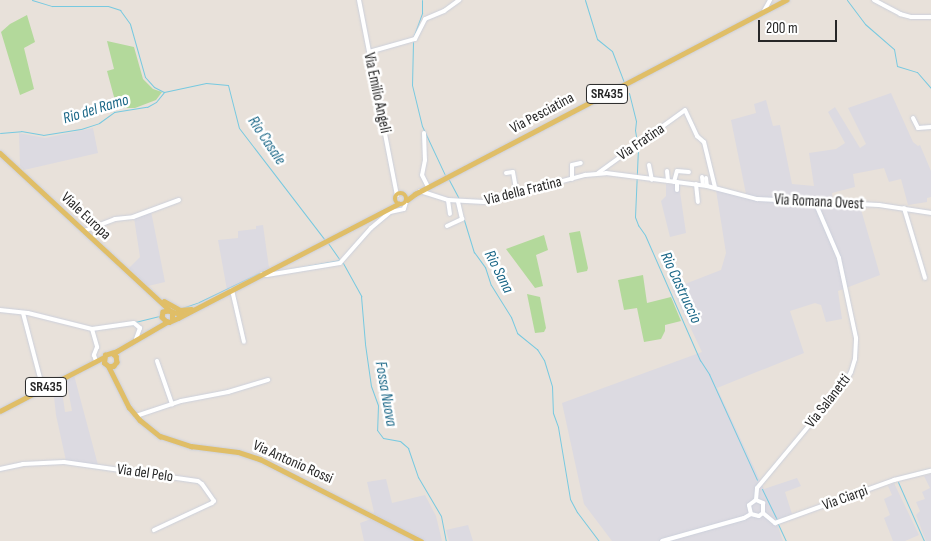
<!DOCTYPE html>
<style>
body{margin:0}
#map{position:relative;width:931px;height:541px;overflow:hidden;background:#e8e1da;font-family:"Sofia Sans Condensed",sans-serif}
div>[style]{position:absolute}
.industrial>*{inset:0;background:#dcdae1}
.green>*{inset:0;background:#b3d99b}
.stream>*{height:1px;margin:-0.5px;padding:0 0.5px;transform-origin:0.5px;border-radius:0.5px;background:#77c9e0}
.roads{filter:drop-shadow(0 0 1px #ccd0db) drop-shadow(0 0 1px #ccd0db)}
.minor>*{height:4px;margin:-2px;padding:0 2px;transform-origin:2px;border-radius:2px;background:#fff}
.major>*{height:4.5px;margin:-2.25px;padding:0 2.25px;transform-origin:2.25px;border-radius:2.25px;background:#e0be67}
.major>.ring{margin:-2.25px;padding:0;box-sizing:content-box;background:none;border:4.5px solid #e0be67;border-radius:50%}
span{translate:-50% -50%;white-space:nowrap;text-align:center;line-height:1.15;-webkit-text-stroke:5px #fff;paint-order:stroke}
.shield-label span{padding:1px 4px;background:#fff;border:1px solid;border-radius:4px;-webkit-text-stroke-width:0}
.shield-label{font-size:14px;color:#272727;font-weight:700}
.street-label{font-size:15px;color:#272727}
.water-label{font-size:16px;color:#1b6787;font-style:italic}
.scale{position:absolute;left:758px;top:20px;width:79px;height:22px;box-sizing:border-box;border:2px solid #272727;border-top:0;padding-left:6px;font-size:15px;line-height:18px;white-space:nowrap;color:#272727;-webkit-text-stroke:4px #fff;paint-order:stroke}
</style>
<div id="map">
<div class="industrial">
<i style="clip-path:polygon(891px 93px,913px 142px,918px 146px,920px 145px,931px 171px,931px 197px,927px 198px,927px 202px,908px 205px,901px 179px,889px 182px,884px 168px,853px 174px,855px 187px,832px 193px,834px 204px,860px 206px,880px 275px,838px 291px,842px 319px,826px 322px,821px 305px,815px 303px,790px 311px,804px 353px,717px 388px,764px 489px,797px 478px,801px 486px,785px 492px,792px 514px,786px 516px,787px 520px,777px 524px,783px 541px,612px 541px,584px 504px,562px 403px,702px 352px,672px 289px,721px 270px,726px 253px,716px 190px,746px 194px,731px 120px,756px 113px,754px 104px,766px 100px,773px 126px,780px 125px,792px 184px,814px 186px,809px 153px,836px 149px,845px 143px,828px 112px,835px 107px,860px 148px,866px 144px,848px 108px)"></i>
<i style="clip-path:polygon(93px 128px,98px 153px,24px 170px,20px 166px,19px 133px,45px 138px)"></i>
<i style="clip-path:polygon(666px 184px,679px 185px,686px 233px,670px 237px,661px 201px,666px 196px)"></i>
<i style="clip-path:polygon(151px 211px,165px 282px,148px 286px,129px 268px,140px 257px,134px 218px)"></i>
<i style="clip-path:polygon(263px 225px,269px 268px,227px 290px,218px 240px,238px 238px,238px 231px,256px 229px,256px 226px)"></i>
<i style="clip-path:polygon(74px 375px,83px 409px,98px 465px,66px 461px,56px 415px,53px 388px,57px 387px,59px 391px,62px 391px,65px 412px,72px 411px,66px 379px)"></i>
<i style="clip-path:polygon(931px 474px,931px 541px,926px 541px,916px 515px,920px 511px,916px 502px,925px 499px,922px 492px,930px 488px,924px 476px)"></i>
<i style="clip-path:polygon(386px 479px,392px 503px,425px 495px,436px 516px,442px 541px,364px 541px,360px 523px,371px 519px,374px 512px,367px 482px)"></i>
<i style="clip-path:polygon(894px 483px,919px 535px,905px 541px,893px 541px,884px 518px,890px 515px,884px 499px,892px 495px,888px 486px)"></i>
<i style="clip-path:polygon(468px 525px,473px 541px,449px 541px,446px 530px)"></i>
</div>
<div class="green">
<i style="clip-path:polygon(27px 15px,35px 42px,24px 48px,34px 89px,20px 95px,1px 32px,10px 24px)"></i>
<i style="clip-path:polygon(107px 41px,134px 47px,143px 79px,153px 89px,162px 92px,156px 100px,135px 108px,117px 108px,107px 71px,114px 69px)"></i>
<i style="clip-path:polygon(580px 231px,588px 268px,587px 271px,577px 273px,569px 233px)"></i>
<i style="clip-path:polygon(544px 235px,548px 250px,536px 255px,543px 286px,535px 288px,506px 249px)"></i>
<i style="clip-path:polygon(643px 275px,647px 303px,671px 297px,681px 321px,665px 325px,665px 331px,661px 339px,644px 342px,637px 308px,624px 310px,618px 280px)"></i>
<i style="clip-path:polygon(527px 294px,540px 297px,546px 328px,544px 332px,535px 333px)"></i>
</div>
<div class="stream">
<i style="left:32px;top:0;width:21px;rotate:17deg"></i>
<i style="left:52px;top:6px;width:56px"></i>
<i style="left:108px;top:6px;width:13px;rotate:18deg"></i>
<i style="left:120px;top:10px;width:17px;rotate:54deg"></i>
<i style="left:130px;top:24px;width:55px;rotate:74.2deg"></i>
<i style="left:145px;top:77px;width:13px;rotate:48deg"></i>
<i style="left:154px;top:87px;width:11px;rotate:27deg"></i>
<i style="left:164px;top:92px;width:43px;rotate:-12.1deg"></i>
<i style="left:206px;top:83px;width:22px;rotate:5deg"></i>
<i style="left:228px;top:85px;width:44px;rotate:75.7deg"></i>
<i style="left:239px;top:128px;width:141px;rotate:52.5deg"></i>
<i style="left:585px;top:0;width:41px;rotate:72.9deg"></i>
<i style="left:597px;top:39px;width:19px;rotate:39deg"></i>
<i style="left:612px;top:51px;width:33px;rotate:69deg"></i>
<i style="left:847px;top:0;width:30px;rotate:53deg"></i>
<i style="left:865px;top:24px;width:38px;rotate:41deg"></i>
<i style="left:894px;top:49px;width:17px;rotate:80deg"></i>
<i style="left:897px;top:66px;width:21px;rotate:17deg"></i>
<i style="left:917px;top:72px;width:21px;rotate:49deg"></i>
<i style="left:413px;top:38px;width:27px;rotate:-70deg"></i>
<i style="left:422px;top:13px;width:13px;rotate:-90deg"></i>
<i style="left:413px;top:42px;width:43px;rotate:91.3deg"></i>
<i style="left:412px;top:85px;width:42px;rotate:76.3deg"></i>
<i style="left:422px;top:126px;width:54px;rotate:64.9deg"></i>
<i style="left:629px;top:93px;width:29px;rotate:76deg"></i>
<i style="left:636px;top:121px;width:9px;rotate:96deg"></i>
<i style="left:635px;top:130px;width:18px;rotate:81deg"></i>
<i style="left:638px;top:148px;width:69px;rotate:92.5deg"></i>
<i style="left:635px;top:217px;width:9px;rotate:69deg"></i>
<i style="left:638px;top:225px;width:12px;rotate:55deg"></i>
<i style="left:645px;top:235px;width:137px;rotate:66.3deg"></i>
<i style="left:700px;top:360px;width:17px;rotate:57deg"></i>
<i style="left:709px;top:374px;width:116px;rotate:65.6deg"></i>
<i style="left:931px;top:108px;width:5px;rotate:90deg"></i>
<i style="left:0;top:133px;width:21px;rotate:-5deg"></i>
<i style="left:21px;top:131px;width:22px;rotate:10deg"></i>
<i style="left:43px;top:135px;width:38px;rotate:-9deg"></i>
<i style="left:81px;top:129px;width:19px;rotate:-18deg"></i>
<i style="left:99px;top:123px;width:19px;rotate:-36deg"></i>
<i style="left:114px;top:112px;width:33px;rotate:-9deg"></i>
<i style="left:147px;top:107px;width:10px;rotate:-29deg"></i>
<i style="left:156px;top:102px;width:13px;rotate:-51deg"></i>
<i style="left:448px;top:178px;width:24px;rotate:62deg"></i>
<i style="left:464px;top:220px;width:34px;rotate:73deg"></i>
<i style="left:474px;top:252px;width:19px;rotate:54deg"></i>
<i style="left:485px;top:267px;width:19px;rotate:72deg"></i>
<i style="left:491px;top:285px;width:38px;rotate:58deg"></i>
<i style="left:511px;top:317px;width:17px;rotate:69deg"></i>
<i style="left:517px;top:333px;width:26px;rotate:39deg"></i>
<i style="left:537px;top:349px;width:13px;rotate:58deg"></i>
<i style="left:544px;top:360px;width:27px;rotate:73deg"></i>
<i style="left:552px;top:386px;width:27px;rotate:88deg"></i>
<i style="left:553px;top:413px;width:15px;rotate:70deg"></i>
<i style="left:558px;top:427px;width:73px;rotate:80.5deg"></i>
<i style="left:570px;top:499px;width:15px;rotate:62deg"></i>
<i style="left:577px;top:512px;width:36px;rotate:53deg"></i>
<i style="left:328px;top:243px;width:21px;rotate:55deg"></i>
<i style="left:343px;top:263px;width:38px;rotate:61deg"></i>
<i style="left:361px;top:296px;width:48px;rotate:85.2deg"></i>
<i style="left:365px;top:344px;width:42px;rotate:81.9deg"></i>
<i style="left:371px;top:386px;width:20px;rotate:70deg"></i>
<i style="left:378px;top:405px;width:25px;rotate:92deg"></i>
<i style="left:377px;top:430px;width:10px;rotate:53deg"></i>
<i style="left:383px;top:438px;width:17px;rotate:10deg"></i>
<i style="left:400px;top:441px;width:11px;rotate:41deg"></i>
<i style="left:408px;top:448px;width:31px;rotate:71deg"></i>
<i style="left:418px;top:477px;width:45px;rotate:59.5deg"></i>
<i style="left:441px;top:516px;width:25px;rotate:79deg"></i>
<i style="left:270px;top:273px;width:71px;rotate:-10.5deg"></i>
<i style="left:182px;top:308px;width:18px;rotate:-19deg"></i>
<i style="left:199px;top:302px;width:71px;rotate:-25.8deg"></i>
<i style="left:135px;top:322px;width:25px;rotate:-14deg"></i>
<i style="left:898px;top:482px;width:64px;rotate:66.2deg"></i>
<i style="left:762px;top:489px;width:34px;rotate:64deg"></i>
<i style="left:778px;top:524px;width:19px;rotate:65deg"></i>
</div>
<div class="roads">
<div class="minor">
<i style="left:359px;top:0;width:199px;rotate:79deg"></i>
<i style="left:874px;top:0;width:30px;rotate:28deg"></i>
<i style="left:900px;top:14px;width:11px;rotate:15deg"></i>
<i style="left:911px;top:17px;width:20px"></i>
<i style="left:764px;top:11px;width:13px;rotate:-61deg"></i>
<i style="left:369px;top:52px;width:48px;rotate:-15.8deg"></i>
<i style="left:415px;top:39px;width:22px;rotate:-63deg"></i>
<i style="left:425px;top:19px;width:21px;rotate:-23deg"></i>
<i style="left:444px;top:11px;width:19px;rotate:-36deg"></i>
<i style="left:913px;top:118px;width:11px;rotate:63deg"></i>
<i style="left:918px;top:128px;width:13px;rotate:-4deg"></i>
<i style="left:424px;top:133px;width:27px;rotate:88deg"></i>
<i style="left:425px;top:160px;width:15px;rotate:101deg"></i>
<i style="left:422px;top:175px;width:13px;rotate:63deg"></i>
<i style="left:649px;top:165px;width:15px;rotate:79deg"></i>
<i style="left:667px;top:171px;width:10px;rotate:84deg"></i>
<i style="left:506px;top:173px;width:7px;rotate:-8deg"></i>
<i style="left:513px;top:172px;width:23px;rotate:80deg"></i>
<i style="left:598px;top:173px;width:107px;rotate:-35.9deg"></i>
<i style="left:685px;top:110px;width:29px;rotate:65deg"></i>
<i style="left:697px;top:136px;width:9px;rotate:41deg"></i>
<i style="left:704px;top:142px;width:46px;rotate:76.3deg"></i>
<i style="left:702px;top:177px;width:8px;rotate:83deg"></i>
<i style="left:706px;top:178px;width:8px;rotate:83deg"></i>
<i style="left:572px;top:179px;width:14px;rotate:-90deg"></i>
<i style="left:572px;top:165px;width:9px;rotate:-13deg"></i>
<i style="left:674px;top:182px;width:11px;rotate:-75deg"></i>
<i style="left:677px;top:171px;width:12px;rotate:5deg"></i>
<i style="left:696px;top:184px;width:18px;rotate:84deg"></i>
<i style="left:677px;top:190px;width:8px;rotate:-90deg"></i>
<i style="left:420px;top:191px;width:29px;rotate:18deg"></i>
<i style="left:448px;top:200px;width:36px;rotate:3deg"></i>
<i style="left:484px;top:202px;width:105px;rotate:-15deg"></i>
<i style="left:585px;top:175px;width:21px;rotate:-5deg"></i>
<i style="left:606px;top:173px;width:102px;rotate:7.3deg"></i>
<i style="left:707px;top:186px;width:52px;rotate:14.6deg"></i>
<i style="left:757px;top:199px;width:122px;rotate:2.8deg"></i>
<i style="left:879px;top:205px;width:53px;rotate:8.7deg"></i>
<i style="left:448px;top:200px;width:14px;rotate:82deg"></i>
<i style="left:904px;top:208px;width:73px;rotate:73.3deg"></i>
<i style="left:447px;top:226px;width:17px;rotate:-25deg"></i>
<i style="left:462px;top:219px;width:18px;rotate:-103deg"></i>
<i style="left:84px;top:231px;width:33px;rotate:-21deg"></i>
<i style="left:115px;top:219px;width:18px;rotate:-6deg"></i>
<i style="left:133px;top:217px;width:49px;rotate:-20.3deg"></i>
<i style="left:262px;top:274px;width:5px;rotate:11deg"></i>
<i style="left:267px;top:275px;width:74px;rotate:-9.3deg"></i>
<i style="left:340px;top:263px;width:47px;rotate:-48.5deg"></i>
<i style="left:371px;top:228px;width:25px;rotate:-40deg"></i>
<i style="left:390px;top:212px;width:14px;rotate:-12deg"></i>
<i style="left:404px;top:209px;width:7px;rotate:-74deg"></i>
<i style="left:232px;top:290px;width:53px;rotate:77deg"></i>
<i style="left:0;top:310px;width:28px;rotate:6deg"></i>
<i style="left:28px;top:313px;width:66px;rotate:14deg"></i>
<i style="left:92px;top:329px;width:42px;rotate:-8.1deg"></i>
<i style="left:134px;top:323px;width:8px;rotate:40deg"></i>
<i style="left:140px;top:328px;width:12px;rotate:110deg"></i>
<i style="left:23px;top:313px;width:79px;rotate:75.3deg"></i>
<i style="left:92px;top:329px;width:19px;rotate:74deg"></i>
<i style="left:97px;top:347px;width:9px;rotate:111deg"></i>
<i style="left:94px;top:355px;width:6px;rotate:72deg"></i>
<i style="left:157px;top:361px;width:46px;rotate:70.8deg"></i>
<i style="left:136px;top:416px;width:47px;rotate:-18.4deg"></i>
<i style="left:181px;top:401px;width:48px;rotate:-10.8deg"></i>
<i style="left:228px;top:392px;width:42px;rotate:-16.7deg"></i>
<i style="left:0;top:469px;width:24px;rotate:-12deg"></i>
<i style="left:23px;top:464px;width:41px;rotate:-2.8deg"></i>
<i style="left:64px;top:462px;width:135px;rotate:8.1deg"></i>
<i style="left:198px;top:481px;width:5px;rotate:37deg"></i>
<i style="left:202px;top:484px;width:21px;rotate:55deg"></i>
<i style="left:214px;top:501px;width:3px;rotate:135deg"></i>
<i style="left:212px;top:503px;width:64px;rotate:155deg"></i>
<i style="left:756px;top:500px;width:12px;rotate:-85deg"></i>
<i style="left:757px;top:488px;width:139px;rotate:-50.2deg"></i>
<i style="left:846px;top:381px;width:10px;rotate:-61deg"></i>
<i style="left:851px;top:372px;width:14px;rotate:-73deg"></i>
<i style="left:855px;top:359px;width:21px;rotate:-87deg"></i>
<i style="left:856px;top:338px;width:82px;rotate:-102deg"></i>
<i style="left:839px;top:258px;width:61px;rotate:-113.2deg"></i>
<i style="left:763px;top:513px;width:16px;rotate:40deg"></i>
<i style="left:775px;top:523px;width:127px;rotate:-19.9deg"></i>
<i style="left:894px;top:480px;width:38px;rotate:-14deg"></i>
<i style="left:751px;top:514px;width:9px;rotate:-103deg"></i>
<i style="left:749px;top:505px;width:9px;rotate:-36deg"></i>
<i style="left:756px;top:500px;width:8px;rotate:23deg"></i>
<i style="left:763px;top:503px;width:10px;rotate:90deg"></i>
<i style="left:751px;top:514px;width:8px;rotate:14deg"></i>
<i style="left:759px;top:516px;width:5px;rotate:-37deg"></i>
<i style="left:662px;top:541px;width:85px;rotate:-15.7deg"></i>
<i style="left:744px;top:518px;width:8px;rotate:-30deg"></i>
</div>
<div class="major">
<i style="left:0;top:153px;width:234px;rotate:42.8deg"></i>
<i style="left:172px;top:312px;width:11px;rotate:10deg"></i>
<i class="ring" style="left:395px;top:193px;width:7.5px;height:7.5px"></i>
<i style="left:407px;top:200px;width:10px;rotate:-37deg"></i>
<i style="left:415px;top:194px;width:419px;rotate:-27.6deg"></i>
<i style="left:164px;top:301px;width:18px;rotate:29deg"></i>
<i style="left:180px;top:310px;width:11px;rotate:-5deg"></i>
<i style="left:172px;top:320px;width:8px;rotate:-90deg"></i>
<i style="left:172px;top:312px;width:4px;rotate:-166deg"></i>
<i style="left:168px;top:311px;width:5px;rotate:169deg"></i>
<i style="left:163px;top:312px;width:5px;rotate:101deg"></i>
<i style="left:162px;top:317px;width:6px;rotate:45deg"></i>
<i style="left:166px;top:321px;width:3px;rotate:18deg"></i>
<i style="left:169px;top:322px;width:10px;rotate:-24deg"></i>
<i style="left:178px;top:318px;width:248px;rotate:-27.4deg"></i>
<i style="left:112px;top:353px;width:5px;rotate:37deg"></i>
<i style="left:116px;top:356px;width:6px;rotate:81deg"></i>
<i style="left:117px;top:362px;width:5px;rotate:127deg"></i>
<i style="left:114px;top:366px;width:5px;rotate:169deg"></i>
<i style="left:109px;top:367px;width:6px;rotate:-141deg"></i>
<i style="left:104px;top:363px;width:8px;rotate:-83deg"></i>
<i style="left:105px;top:355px;width:13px;rotate:-18deg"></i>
<i style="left:117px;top:351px;width:58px;rotate:-30.1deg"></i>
<i style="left:109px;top:367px;width:45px;rotate:63.4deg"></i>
<i style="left:129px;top:407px;width:17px;rotate:50deg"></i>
<i style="left:140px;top:420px;width:26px;rotate:39deg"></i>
<i style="left:160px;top:436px;width:33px;rotate:18deg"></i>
<i style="left:191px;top:446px;width:47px;rotate:7.3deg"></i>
<i style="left:238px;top:452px;width:23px;rotate:18deg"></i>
<i style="left:260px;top:459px;width:181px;rotate:27deg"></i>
<i style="left:0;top:411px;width:117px;rotate:-27.4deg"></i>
</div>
</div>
<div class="shield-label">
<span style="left:607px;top:94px">SR435</span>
<span style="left:46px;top:387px">SR435</span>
</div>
<div class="street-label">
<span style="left:377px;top:93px;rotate:78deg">Via Emilio Angeli</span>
<span style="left:542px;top:113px;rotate:-28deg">Via Pesciatina</span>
<span style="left:641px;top:142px;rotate:-34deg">Via Fratina</span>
<span style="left:523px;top:191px;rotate:-14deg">Via della Fratina</span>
<span style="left:819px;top:202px;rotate:3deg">Via Romana Ovest</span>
<span style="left:86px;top:216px;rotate:43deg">Viale Europa</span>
<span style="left:828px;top:401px;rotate:-52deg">Via Salanetti</span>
<span style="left:293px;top:462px;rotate:24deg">Via Antonio Rossi</span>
<span style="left:145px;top:473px;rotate:8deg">Via del Pelo</span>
<span style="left:845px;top:498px;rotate:-20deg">Via Ciarpi</span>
</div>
<div class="water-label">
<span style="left:96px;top:110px;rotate:-17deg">Rio del Ramo</span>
<span style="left:266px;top:141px;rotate:56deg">Rio Casale</span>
<span style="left:498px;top:272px;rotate:63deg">Rio Sana</span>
<span style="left:680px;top:288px;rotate:65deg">Rio Castruccio</span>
<span style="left:385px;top:394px;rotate:80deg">Fossa Nuova</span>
</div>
<div class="scale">200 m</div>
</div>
